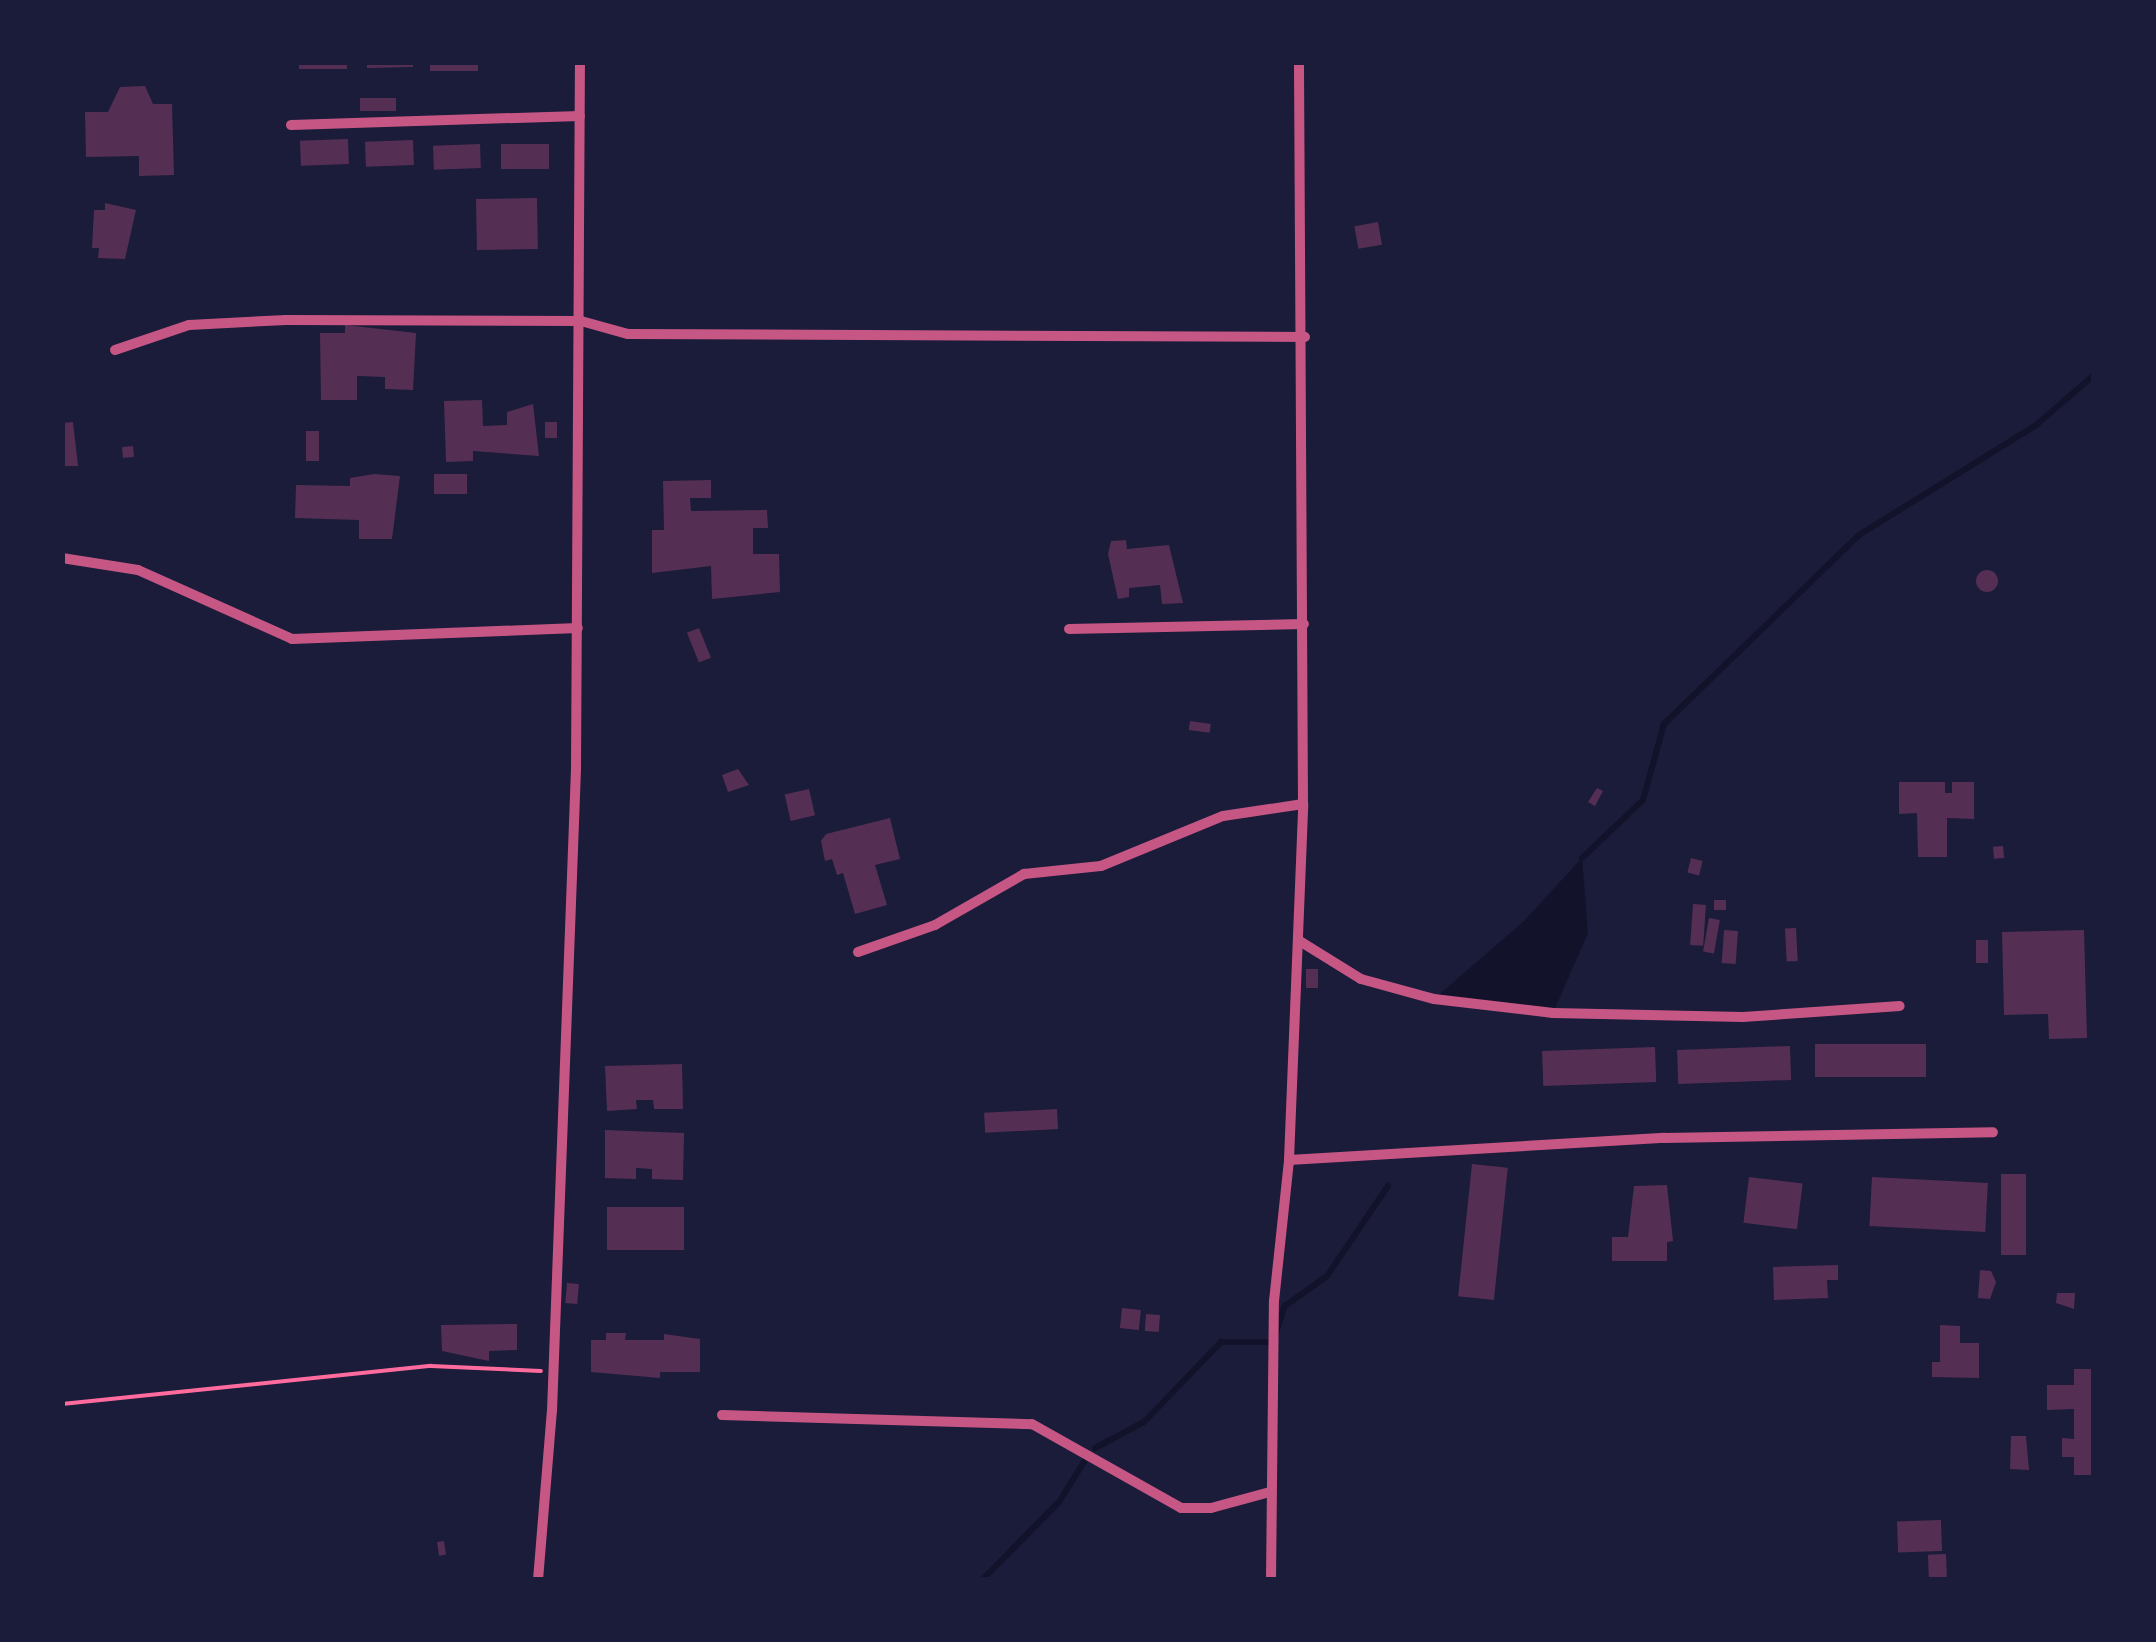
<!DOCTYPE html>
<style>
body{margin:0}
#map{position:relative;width:2156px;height:1642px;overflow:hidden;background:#1b1b3a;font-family:Montserrat,sans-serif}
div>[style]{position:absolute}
.water>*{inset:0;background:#12122b}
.stream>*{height:6px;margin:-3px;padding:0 3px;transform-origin:3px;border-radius:3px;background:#12122b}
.building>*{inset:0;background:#542f53;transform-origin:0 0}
.round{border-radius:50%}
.path>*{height:4px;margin:-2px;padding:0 2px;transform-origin:2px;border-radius:2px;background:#ff6b9d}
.minor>*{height:10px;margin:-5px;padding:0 5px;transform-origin:5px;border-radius:5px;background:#c65784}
span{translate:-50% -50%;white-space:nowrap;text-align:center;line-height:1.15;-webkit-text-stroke:10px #1b1b3a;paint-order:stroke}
.frame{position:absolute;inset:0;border:65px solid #1b1b3a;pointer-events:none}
</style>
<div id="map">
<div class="water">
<i style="clip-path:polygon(1582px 858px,1588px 933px,1553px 1013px,1434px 999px,1523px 922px)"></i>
</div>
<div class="stream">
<i style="left:1582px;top:858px;width:84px;rotate:-43.6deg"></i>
<i style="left:1643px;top:800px;width:79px;rotate:-74.6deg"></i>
<i style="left:1664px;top:724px;width:272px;rotate:-44.1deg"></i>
<i style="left:1859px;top:535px;width:207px;rotate:-31.8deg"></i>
<i style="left:2035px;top:426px;width:78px;rotate:-40.8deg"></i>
<i style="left:1095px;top:1448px;width:55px;rotate:-28deg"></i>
<i style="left:1144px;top:1422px;width:111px;rotate:-46.1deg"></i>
<i style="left:1221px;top:1342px;width:52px"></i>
<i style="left:1273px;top:1342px;width:38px;rotate:-72deg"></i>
<i style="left:1285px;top:1306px;width:52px;rotate:-35.5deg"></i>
<i style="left:1327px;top:1276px;width:109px;rotate:-55.9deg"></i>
<i style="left:982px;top:1580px;width:110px;rotate:-45.4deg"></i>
<i style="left:1059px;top:1502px;width:47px;rotate:-58deg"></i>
</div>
<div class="building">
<i style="left:299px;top:62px;width:48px;height:7px"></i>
<i style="clip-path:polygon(367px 62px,413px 62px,413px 67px,367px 68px)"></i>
<i style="left:430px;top:62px;width:48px;height:9px"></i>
<i style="clip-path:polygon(145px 86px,153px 104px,172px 104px,174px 175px,139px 176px,139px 156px,86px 157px,85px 112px,108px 112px,120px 87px)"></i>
<i style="left:396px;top:98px;width:13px;height:36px;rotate:90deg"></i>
<i style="left:348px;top:139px;width:25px;height:48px;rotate:88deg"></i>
<i style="left:413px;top:140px;width:25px;height:48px;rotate:88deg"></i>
<i style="left:480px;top:144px;width:24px;height:47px;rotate:88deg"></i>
<i style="left:501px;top:144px;width:48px;height:25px"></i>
<i style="left:537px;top:198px;width:51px;height:61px;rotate:89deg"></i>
<i style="clip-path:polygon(105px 203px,136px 210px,125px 259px,98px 258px,99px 248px,92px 248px,94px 210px,105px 210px)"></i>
<i style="left:1378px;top:222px;width:23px;height:24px;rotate:80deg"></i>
<i style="clip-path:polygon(345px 325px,416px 333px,413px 390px,385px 389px,385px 377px,357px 376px,357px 400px,321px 400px,320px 333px,345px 333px)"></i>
<i style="clip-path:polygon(482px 400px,483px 426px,507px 425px,507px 412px,533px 404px,539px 456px,473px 451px,473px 461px,446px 462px,444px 401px)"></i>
<i style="clip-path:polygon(73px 422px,78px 466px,62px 466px,62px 423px)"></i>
<i style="left:545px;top:422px;width:12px;height:16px"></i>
<i style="left:306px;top:431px;width:13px;height:30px"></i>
<i style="left:133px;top:446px;width:11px;height:11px;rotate:85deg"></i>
<i style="clip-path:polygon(374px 474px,400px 476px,392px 539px,359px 539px,359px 520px,295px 518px,296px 485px,350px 486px,350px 478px)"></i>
<i style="left:467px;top:474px;width:20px;height:33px;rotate:90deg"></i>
<i style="clip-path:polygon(711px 480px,711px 498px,690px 498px,691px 511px,767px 510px,768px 528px,753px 528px,753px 554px,779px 554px,780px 592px,712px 599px,711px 566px,652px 573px,652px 530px,664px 530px,663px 481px)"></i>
<i style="clip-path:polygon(1126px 540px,1127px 549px,1169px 545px,1183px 603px,1162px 604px,1160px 585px,1129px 588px,1129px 597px,1118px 599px,1108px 554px,1111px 541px)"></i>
<i class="round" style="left:1976px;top:570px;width:22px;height:22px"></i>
<i style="left:699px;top:628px;width:32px;height:13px;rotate:68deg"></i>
<i style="left:1190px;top:721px;width:21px;height:9px;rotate:8deg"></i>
<i style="clip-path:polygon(738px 769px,749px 785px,728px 792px,722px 775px)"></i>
<i style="clip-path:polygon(1899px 782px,1945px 782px,1945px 793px,1952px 793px,1952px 782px,1974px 782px,1974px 819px,1947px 818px,1947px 857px,1918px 857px,1917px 813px,1899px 814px)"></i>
<i style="clip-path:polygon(1597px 788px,1603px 791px,1595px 806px,1588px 802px)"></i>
<i style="left:809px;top:789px;width:27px;height:25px;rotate:77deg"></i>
<i style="clip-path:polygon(890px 818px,900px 859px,875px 865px,887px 905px,855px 914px,843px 873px,837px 875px,832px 859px,825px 861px,821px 841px,826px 834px)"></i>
<i style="left:2003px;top:846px;width:12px;height:10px;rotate:85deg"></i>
<i style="left:1691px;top:858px;width:12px;height:15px;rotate:14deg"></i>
<i style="left:1714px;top:900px;width:12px;height:10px"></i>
<i style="left:1693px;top:904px;width:13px;height:41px;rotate:4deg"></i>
<i style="left:1709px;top:918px;width:11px;height:34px;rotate:10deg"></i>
<i style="left:1796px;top:928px;width:33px;height:11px;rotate:87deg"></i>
<i style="left:1724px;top:930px;width:14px;height:33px;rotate:4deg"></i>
<i style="clip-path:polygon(2084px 930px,2087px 1038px,2049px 1039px,2048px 1014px,2004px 1015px,2002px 932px)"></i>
<i style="left:1976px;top:940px;width:12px;height:23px"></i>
<i style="left:1306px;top:969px;width:12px;height:19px"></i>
<i style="left:1815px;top:1044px;width:111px;height:33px"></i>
<i style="left:1790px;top:1046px;width:34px;height:113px;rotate:88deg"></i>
<i style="left:1655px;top:1047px;width:35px;height:113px;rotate:88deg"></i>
<i style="clip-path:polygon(682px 1064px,683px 1109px,654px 1109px,653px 1100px,636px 1100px,637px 1109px,607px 1111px,605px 1066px)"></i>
<i style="left:1057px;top:1109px;width:20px;height:73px;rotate:87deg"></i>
<i style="clip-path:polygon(605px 1130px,684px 1133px,683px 1180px,652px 1179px,652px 1169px,636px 1168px,636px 1179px,605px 1178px)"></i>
<i style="left:1472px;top:1164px;width:36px;height:133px;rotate:6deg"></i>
<i style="left:2001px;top:1174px;width:25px;height:81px"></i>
<i style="left:1749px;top:1177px;width:54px;height:46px;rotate:7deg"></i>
<i style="left:1872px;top:1177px;width:116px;height:49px;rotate:3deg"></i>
<i style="clip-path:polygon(1667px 1185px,1673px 1241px,1667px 1242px,1667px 1261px,1612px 1261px,1612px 1237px,1628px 1237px,1634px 1186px)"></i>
<i style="left:607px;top:1207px;width:77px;height:43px"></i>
<i style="clip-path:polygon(1838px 1265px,1838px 1280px,1827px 1280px,1828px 1298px,1774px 1300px,1773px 1267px)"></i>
<i style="clip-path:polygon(1980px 1270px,1991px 1271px,1996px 1282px,1990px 1299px,1978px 1298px)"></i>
<i style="left:567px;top:1283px;width:12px;height:20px;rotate:5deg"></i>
<i style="clip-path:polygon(2057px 1293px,2075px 1293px,2074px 1309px,2056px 1303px)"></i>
<i style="left:1122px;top:1308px;width:19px;height:20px;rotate:6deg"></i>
<i style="left:1146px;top:1314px;width:14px;height:17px;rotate:4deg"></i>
<i style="clip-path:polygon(517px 1324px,517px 1350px,489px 1351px,489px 1361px,442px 1351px,441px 1325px)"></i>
<i style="clip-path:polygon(1940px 1325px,1960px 1326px,1960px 1343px,1979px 1343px,1979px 1378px,1932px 1377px,1932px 1362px,1940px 1362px)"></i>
<i style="clip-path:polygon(606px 1333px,626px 1333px,625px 1340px,664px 1340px,664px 1334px,700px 1339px,700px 1372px,660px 1372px,660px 1378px,591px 1372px,591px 1340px,606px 1340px)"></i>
<i style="clip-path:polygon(2074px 1369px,2094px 1369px,2094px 1475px,2074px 1475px,2074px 1457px,2062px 1457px,2062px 1438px,2074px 1439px,2074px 1409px,2047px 1410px,2047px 1385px,2074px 1385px)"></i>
<i style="clip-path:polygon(2011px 1436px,2026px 1436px,2029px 1470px,2010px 1469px)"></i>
<i style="left:1941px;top:1520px;width:31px;height:44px;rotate:88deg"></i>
<i style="left:444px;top:1541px;width:14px;height:7px;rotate:82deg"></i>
<i style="left:1946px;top:1554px;width:26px;height:18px;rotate:88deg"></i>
</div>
<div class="path">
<i style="left:62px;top:1404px;width:371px;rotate:-5.9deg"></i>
<i style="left:431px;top:1366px;width:110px;rotate:2.6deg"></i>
</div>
<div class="minor">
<i style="left:291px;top:125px;width:289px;rotate:-1.8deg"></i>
<i style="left:115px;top:350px;width:78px;rotate:-18.7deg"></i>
<i style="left:189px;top:325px;width:97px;rotate:-3deg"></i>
<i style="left:286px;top:320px;width:295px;rotate:0.2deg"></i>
<i style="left:581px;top:321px;width:49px;rotate:15.5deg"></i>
<i style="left:628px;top:334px;width:677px;rotate:0.25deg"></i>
<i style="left:62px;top:558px;width:77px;rotate:9deg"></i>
<i style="left:138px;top:570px;width:169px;rotate:24.1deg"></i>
<i style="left:292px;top:639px;width:286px;rotate:-2.2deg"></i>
<i style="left:1069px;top:629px;width:235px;rotate:-1.2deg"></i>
<i style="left:1298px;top:940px;width:74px;rotate:31.8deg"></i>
<i style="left:1361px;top:979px;width:76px;rotate:15.3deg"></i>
<i style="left:1434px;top:999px;width:120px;rotate:6.7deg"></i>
<i style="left:1553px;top:1013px;width:190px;rotate:1.2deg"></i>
<i style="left:1743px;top:1017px;width:157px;rotate:-4deg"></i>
<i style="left:858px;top:952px;width:82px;rotate:-19.3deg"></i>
<i style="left:935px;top:925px;width:103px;rotate:-29.8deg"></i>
<i style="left:1024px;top:874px;width:77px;rotate:-5.9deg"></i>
<i style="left:1101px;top:866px;width:132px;rotate:-22.3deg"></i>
<i style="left:1223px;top:816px;width:81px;rotate:-8.5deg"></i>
<i style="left:1289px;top:1160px;width:376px;rotate:-3.4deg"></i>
<i style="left:1664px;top:1138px;width:329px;rotate:-1deg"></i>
<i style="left:722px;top:1415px;width:310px;rotate:1.7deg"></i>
<i style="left:1032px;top:1424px;width:171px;rotate:29.4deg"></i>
<i style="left:1181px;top:1508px;width:30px"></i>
<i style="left:1211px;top:1508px;width:61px;rotate:-15.2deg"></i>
<i style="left:538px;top:1580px;width:170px;rotate:-85.3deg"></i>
<i style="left:552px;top:1411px;width:642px;rotate:-87.86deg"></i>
<i style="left:576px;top:769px;width:707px;rotate:-89.68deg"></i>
<i style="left:1271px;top:1580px;width:279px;rotate:-89.4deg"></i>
<i style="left:1274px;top:1301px;width:142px;rotate:-83.9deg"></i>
<i style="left:1289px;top:1160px;width:356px;rotate:-87.7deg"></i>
<i style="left:1303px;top:804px;width:742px;rotate:-90.31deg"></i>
</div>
<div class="frame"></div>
</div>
